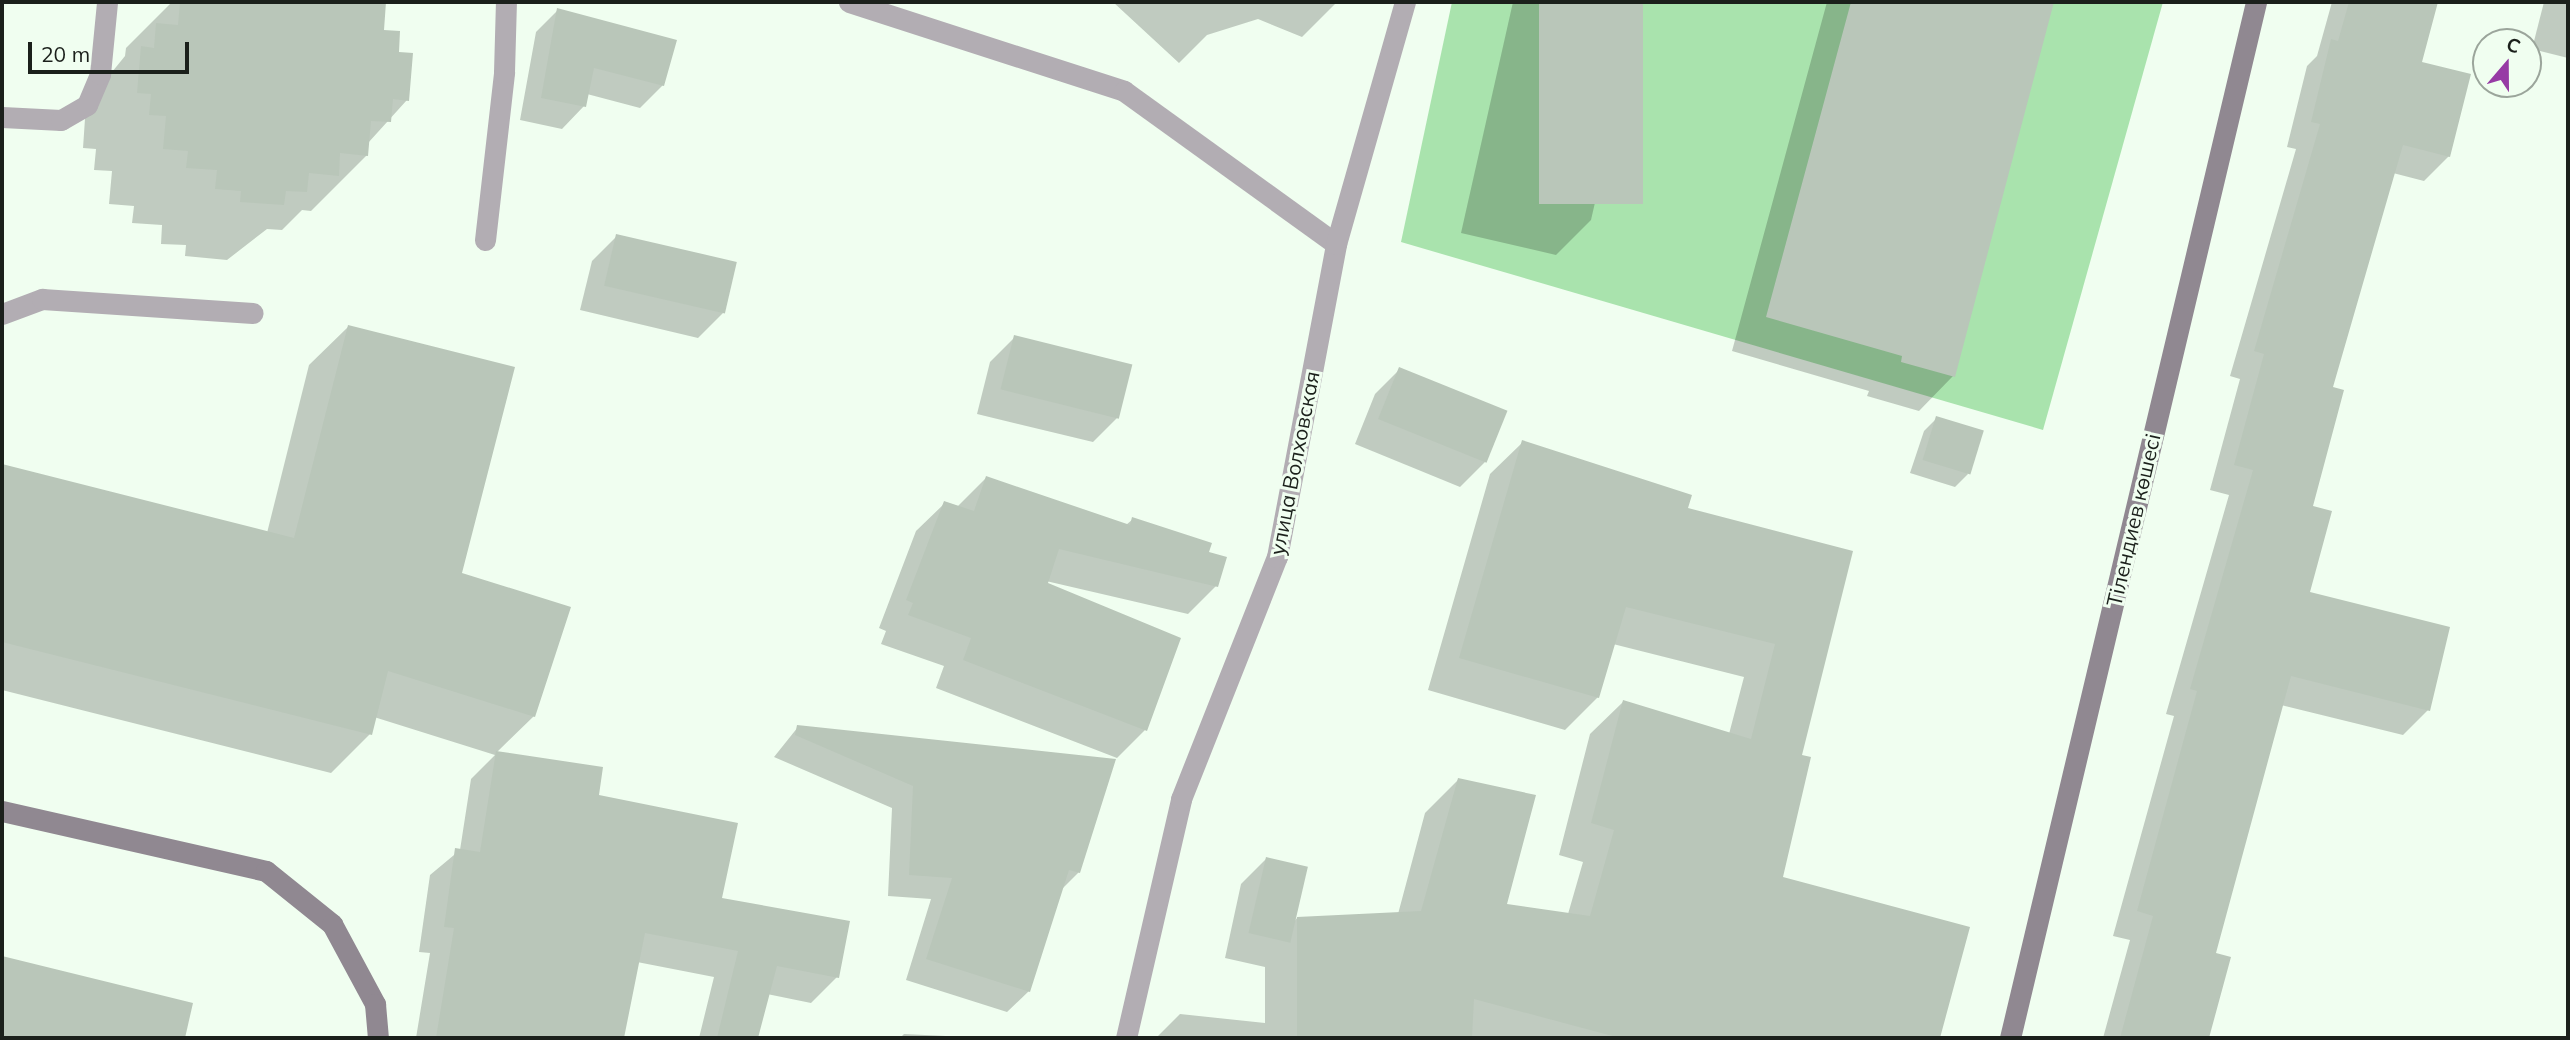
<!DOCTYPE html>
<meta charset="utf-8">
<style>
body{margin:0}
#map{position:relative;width:2570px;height:1040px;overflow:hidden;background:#f0fef0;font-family:Mulish,sans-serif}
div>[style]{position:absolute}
.green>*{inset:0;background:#a9e3ad}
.shadow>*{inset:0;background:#0003}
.building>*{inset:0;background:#b9c6b9;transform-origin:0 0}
.lane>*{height:21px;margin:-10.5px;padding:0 10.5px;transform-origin:10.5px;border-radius:10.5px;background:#b2adb3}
.street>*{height:21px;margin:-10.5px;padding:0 10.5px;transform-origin:10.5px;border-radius:10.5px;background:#b2adb3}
.secondary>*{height:21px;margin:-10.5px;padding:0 10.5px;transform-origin:10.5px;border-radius:10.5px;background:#908891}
span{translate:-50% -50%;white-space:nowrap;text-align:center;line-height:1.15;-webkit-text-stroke:6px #f0fef0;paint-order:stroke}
.street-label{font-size:21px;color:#1b201b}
.frame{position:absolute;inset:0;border:4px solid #1b201b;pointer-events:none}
.north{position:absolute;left:2472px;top:28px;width:70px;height:70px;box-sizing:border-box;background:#f0fef0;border:2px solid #9ba59b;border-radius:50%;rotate:20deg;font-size:19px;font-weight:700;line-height:28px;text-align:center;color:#1b201b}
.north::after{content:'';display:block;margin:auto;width:24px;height:32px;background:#973ba5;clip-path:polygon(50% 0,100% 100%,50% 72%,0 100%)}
.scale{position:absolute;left:28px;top:42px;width:161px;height:32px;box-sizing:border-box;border:4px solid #1b201b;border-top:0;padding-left:9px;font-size:21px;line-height:24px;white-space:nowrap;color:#1b201b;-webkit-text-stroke:5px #f0fef0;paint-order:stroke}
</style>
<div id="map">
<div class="green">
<i style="clip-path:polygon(1452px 2px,2163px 2px,2043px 430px,1401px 242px)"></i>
</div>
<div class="shadow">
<i style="clip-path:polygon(172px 2px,384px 2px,382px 32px,397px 53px,407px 100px,368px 143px,367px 155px,311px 211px,302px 210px,282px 230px,267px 229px,227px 260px,185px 256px,186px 245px,161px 244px,162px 225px,132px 223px,134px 206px,109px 204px,112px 171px,94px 170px,96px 149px,83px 148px,86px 104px,125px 56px,126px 48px)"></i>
<i style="clip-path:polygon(1113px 2px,1337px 2px,1302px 37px,1258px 19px,1207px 35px,1179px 63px)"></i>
<i style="clip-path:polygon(1513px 2px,1641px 2px,1591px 220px,1556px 255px,1461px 233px)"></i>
<i style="clip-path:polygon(1827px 2px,2052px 2px,1953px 376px,1919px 411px,1867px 396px,1869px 391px,1732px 351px)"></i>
<i style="clip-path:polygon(2332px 2px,2436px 2px,2420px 63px,2449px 156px,2424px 181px,2393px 173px,2331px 388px,2311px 507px,2307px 593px,2428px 710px,2403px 735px,2281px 705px,2214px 954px,2229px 958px,2207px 1038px,2103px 1038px,2130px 940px,2113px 936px,2174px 716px,2166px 714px,2229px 495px,2210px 490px,2240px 379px,2230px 376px,2296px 149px,2287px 147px,2307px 66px,2317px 56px)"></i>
<i style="clip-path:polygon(2544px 2px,2568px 2px,2568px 58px,2532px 49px)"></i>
<i style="clip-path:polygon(558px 10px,663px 85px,640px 108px,587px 94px,584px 106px,562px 129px,520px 120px,536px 32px)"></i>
<i style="clip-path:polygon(617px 236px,723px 313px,698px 338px,580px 310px,592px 261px)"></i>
<i style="clip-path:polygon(348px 327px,460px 574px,534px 716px,496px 753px,597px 796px,720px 899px,837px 977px,811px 1003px,767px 994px,756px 1038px,699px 1038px,714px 977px,637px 962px,622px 1038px,416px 1038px,430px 953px,419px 952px,430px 875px,460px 850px,471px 779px,495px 755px,374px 717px,370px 734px,331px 773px,2px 690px,2px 466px,267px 533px,309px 365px)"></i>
<i style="clip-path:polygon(1015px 337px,1118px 417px,1093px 442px,977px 414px,990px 362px)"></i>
<i style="clip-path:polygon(1400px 369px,1485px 462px,1460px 487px,1355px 444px,1375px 394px)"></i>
<i style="clip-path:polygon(1937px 418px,1968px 474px,1955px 487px,1910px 473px,1924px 431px)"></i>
<i style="clip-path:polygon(1523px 442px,1686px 509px,1851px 552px,1800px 756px,1781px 878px,1968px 929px,1938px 1038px,1156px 1038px,1180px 1014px,1265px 1023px,1265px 967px,1225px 958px,1241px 884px,1266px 859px,1293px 923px,1297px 918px,1398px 914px,1425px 813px,1458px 780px,1505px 905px,1568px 914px,1583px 862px,1559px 855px,1590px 734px,1623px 702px,1729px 734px,1744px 677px,1613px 644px,1598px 697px,1565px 730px,1428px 690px,1490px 474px)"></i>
<i style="clip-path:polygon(986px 478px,1126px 525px,1133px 519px,1207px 553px,1216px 586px,1188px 614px,1046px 581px,1145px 730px,1117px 758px,936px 688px,944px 666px,881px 644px,886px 631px,879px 628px,916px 531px,945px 503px,957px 507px)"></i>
<i style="clip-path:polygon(798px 727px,1114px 761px,1079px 872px,1061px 890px,1029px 991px,1007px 1012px,906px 980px,931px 899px,888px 896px,892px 808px,774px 757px)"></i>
<i style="clip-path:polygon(2px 958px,191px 1005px,183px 1038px,2px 1038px)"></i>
<i style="clip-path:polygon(904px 1034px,988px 1038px,900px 1038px)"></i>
</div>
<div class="building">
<i style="clip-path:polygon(180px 2px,386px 2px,384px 30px,400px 31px,399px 52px,413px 53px,409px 101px,393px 99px,391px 122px,371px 121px,368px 156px,340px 153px,339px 176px,309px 173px,307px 192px,286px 191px,284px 205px,240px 202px,241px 191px,215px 189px,217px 170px,186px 168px,188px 151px,163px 149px,166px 116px,149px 115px,151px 94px,137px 93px,141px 46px,154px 48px,156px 23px,178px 25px)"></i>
<i style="left:1539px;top:2px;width:104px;height:202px"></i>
<i style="clip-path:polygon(1851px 2px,2054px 2px,1955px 377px,1901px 362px,1902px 356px,1766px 317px)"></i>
<i style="clip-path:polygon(2349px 2px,2438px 2px,2422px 62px,2471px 74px,2450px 157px,2403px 145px,2333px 387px,2344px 390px,2313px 506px,2332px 511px,2310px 592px,2450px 627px,2430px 711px,2291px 676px,2216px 953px,2231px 957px,2209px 1038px,2120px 1038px,2153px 916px,2137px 911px,2197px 691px,2190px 689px,2253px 470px,2234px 465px,2264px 354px,2254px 351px,2320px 124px,2311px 122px,2331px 39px,2338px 41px)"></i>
<i style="clip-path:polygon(557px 8px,677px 40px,664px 86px,594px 68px,586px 107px,541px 98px)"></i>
<i style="left:616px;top:234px;width:124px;height:53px;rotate:13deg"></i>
<i style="clip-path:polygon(348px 325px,515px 367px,462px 573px,571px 607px,535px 717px,388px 671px,372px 735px,2px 642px,2px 464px,294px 538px)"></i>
<i style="left:1014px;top:335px;width:122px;height:56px;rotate:14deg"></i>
<i style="left:1399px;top:367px;width:117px;height:56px;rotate:22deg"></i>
<i style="left:1936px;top:416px;width:50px;height:46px;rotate:17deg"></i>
<i style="clip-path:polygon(1522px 440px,1692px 495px,1688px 508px,1853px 551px,1802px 755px,1811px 757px,1783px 877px,1970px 927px,1940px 1038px,1620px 1038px,1474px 999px,1472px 1038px,1297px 1038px,1297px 917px,1421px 911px,1458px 778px,1536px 795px,1507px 904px,1590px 916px,1614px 830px,1591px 823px,1623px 700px,1751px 739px,1775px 644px,1626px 607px,1599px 698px,1459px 658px)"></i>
<i style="clip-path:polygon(986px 476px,1130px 525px,1132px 517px,1212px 543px,1209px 552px,1227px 557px,1218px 587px,1059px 549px,1048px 583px,1181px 638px,1147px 731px,963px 660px,971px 638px,908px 615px,913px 603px,906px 600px,944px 501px,974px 511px)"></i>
<i style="clip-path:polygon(797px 725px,1116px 759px,1080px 873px,1069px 870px,1030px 992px,926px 959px,952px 878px,909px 875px,913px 786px,795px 735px)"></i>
<i style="clip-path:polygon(496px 751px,603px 767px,599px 795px,738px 823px,722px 898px,850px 921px,839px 978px,777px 966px,758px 1038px,717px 1038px,738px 951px,645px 933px,624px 1038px,436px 1038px,454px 928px,444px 927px,455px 848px,480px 852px)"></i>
<i style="left:1266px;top:857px;width:43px;height:78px;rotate:13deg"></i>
<i style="clip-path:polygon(2px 956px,193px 1003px,185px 1038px,2px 1038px)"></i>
</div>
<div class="lane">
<i style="left:849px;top:2px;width:289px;rotate:17.9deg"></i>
<i style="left:1124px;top:91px;width:261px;rotate:35.8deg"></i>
<i style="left:2px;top:117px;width:59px;rotate:2.9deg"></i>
<i style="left:61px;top:120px;width:30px;rotate:-30deg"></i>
<i style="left:87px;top:105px;width:34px;rotate:-67deg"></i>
<i style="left:100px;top:74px;width:72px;rotate:-84.4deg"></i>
<i style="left:485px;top:240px;width:169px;rotate:-83.5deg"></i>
<i style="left:504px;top:72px;width:70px;rotate:-88.4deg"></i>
<i style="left:2px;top:314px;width:43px;rotate:-20.6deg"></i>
<i style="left:42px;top:299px;width:211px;rotate:3.8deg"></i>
</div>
<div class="street">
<i style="left:1126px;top:1038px;width:245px;rotate:-77deg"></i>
<i style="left:1181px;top:799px;width:260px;rotate:-68.4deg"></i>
<i style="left:1277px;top:557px;width:319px;rotate:-79.3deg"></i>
<i style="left:1336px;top:244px;width:252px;rotate:-74.1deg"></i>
</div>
<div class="secondary">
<i style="left:2px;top:811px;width:271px;rotate:12.8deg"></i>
<i style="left:266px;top:871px;width:85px;rotate:38.8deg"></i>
<i style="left:332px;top:924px;width:91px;rotate:61.7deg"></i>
<i style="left:375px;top:1004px;width:34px;rotate:85deg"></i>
<i style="left:2010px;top:1038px;width:1065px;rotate:-76.64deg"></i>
</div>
<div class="street-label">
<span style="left:1294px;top:463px;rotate:-79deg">улица Волховская</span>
<span style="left:2133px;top:520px;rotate:-77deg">Тілендиев көшесі</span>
</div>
<div class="frame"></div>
<div class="north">С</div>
<div class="scale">20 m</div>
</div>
